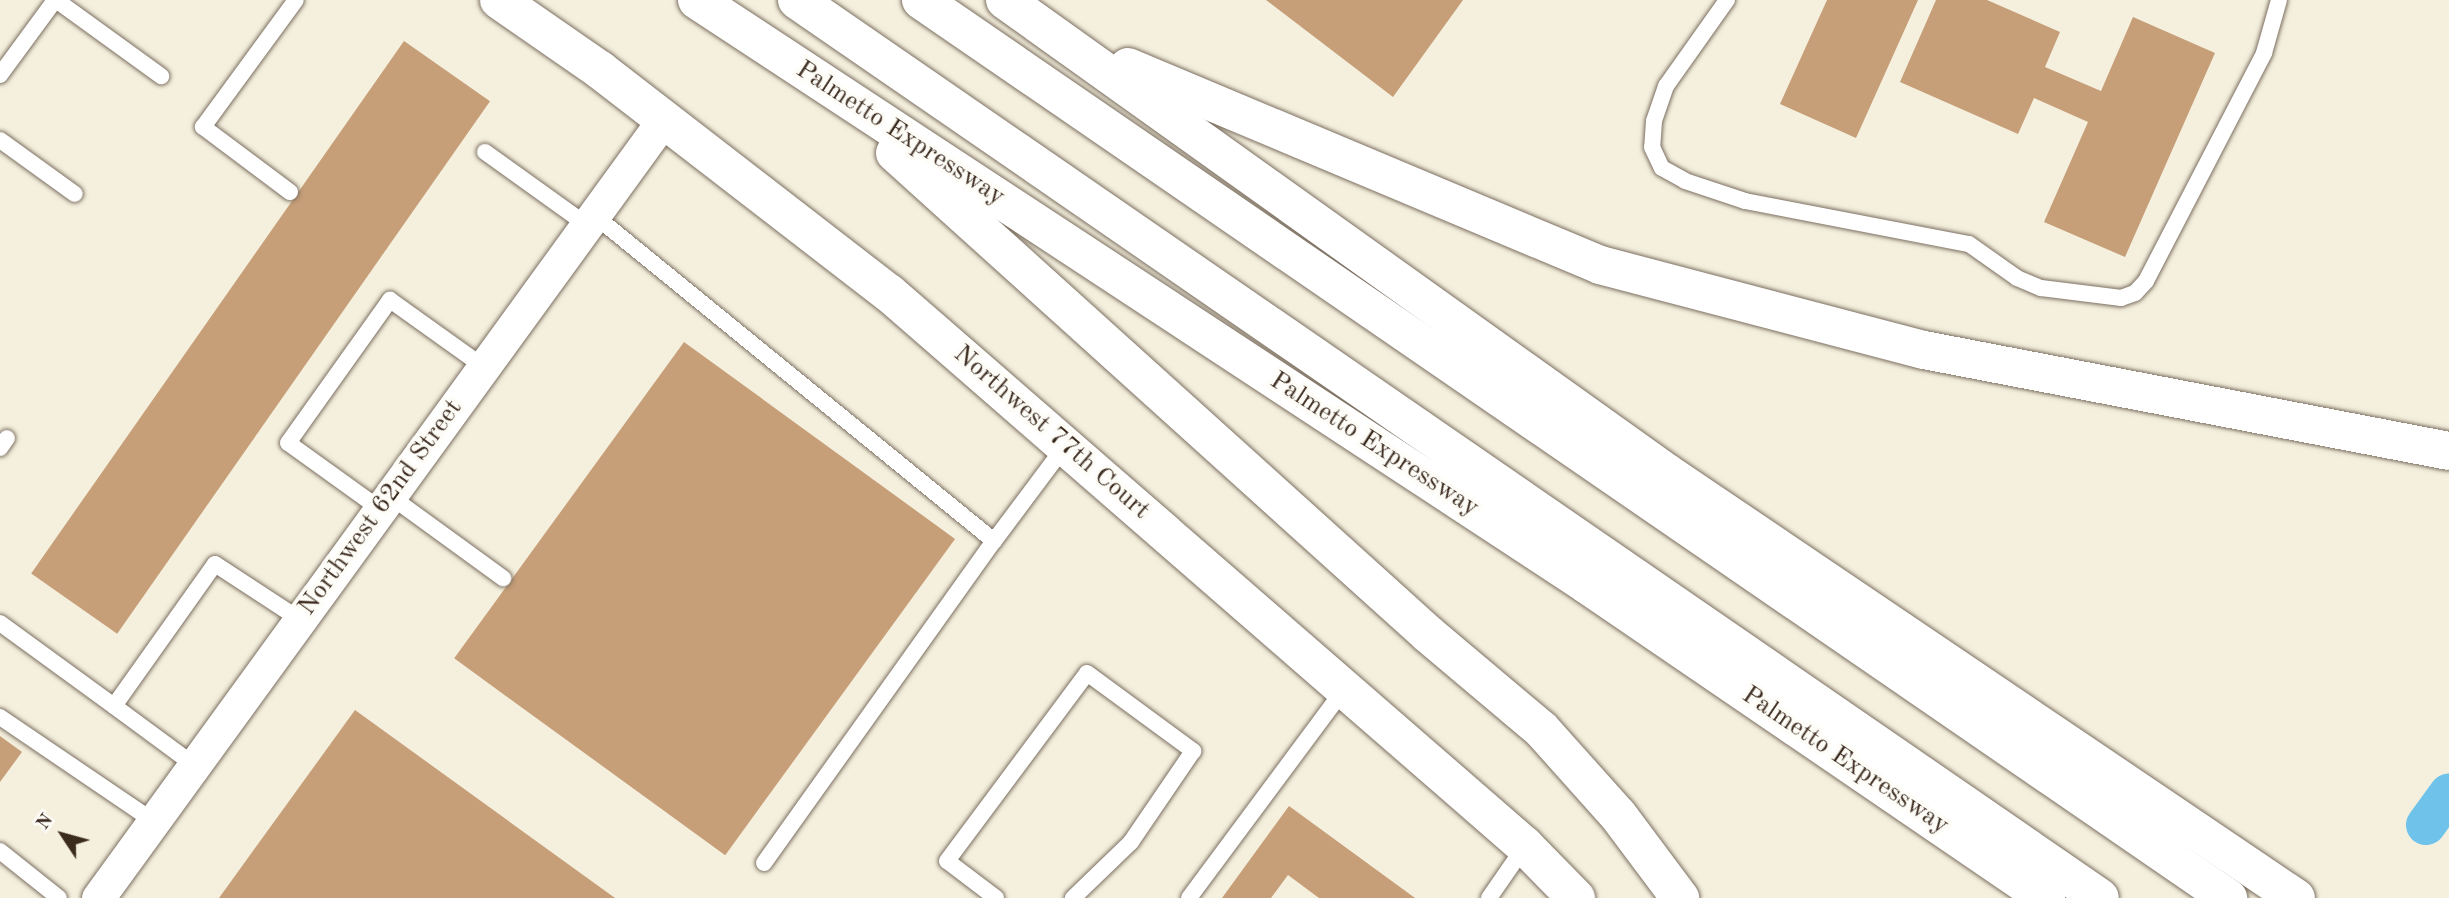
<!DOCTYPE html>
<style>
body{margin:0}
#map{position:relative;width:2449px;height:898px;overflow:hidden;background:#f5f0de;font-family:"Old Standard TT",serif}
div>[style]{position:absolute}
.canal>*{height:40px;margin:-20px;padding:0 20px;transform-origin:20px;border-radius:20px;background:#6fc3eb}
.building>*{inset:0;background:#c69e78;transform-origin:0 0}
.roads{filter:drop-shadow(0 0 2px #7c6f61) drop-shadow(0 0 2px #7c6f61)}
.service>*{height:16px;margin:-8px;padding:0 8px;transform-origin:8px;border-radius:8px;background:#fff}
.minor>*{height:33px;margin:-16.5px;padding:0 16.5px;transform-origin:16.5px;border-radius:16.5px;background:#fff}
.tertiary>*{height:38px;margin:-19px;padding:0 19px;transform-origin:19px;border-radius:19px;background:#fff}
.motorway>*{height:38px;margin:-19px;padding:0 19px;transform-origin:19px;border-radius:19px;background:#fff}
span{translate:-50% -50%;white-space:nowrap;text-align:center;line-height:1.15;-webkit-text-stroke:7px #fdfcf7;paint-order:stroke}
.street-label{font-size:26px;color:#3b2a1e}
.north{position:absolute;left:28px;top:800px;width:70px;height:70px;-webkit-text-stroke:5px #fdfcf7;paint-order:stroke;rotate:306deg;font-size:19px;font-weight:700;line-height:28px;text-align:center;color:#3b2a1e}
.north::after{content:'';display:block;margin:auto;width:24px;height:32px;background:#3b2a1e;clip-path:polygon(50% 0,100% 100%,50% 72%,0 100%)}
</style>
<div id="map">
<div class="canal">
<i style="left:2426px;top:825px;width:39px;rotate:-54deg"></i>
</div>
<div class="building">
<i style="clip-path:polygon(1266px 0,1463px 0,1393px 97px)"></i>
<i style="clip-path:polygon(1827px 0,1918px 0,1856px 138px,1780px 104px)"></i>
<i style="clip-path:polygon(1936px 0,1987px 0,2060px 32px,2045px 67px,2101px 91px,2133px 17px,2215px 53px,2125px 257px,2044px 222px,2088px 122px,2034px 98px,2018px 134px,1900px 82px)"></i>
<i style="left:404px;top:41px;width:105px;height:650px;rotate:35deg"></i>
<i style="left:684px;top:342px;width:335px;height:391px;rotate:36deg"></i>
<i style="clip-path:polygon(355px 710px,615px 898px,219px 898px)"></i>
<i style="clip-path:polygon(0 736px,22px 752px,0 782px)"></i>
<i style="clip-path:polygon(1289px 806px,1415px 898px,1319px 898px,1288px 875px,1271px 898px,1222px 898px)"></i>
</div>
<div class="roads">
<div class="service">
<i style="left:56px;top:0;width:130px;rotate:35.9deg"></i>
<i style="left:1727px;top:0;width:105px;rotate:125.3deg"></i>
<i style="left:1666px;top:86px;width:37px;rotate:109deg"></i>
<i style="left:1654px;top:121px;width:26px;rotate:94deg"></i>
<i style="left:1652px;top:147px;width:23px;rotate:65deg"></i>
<i style="left:1662px;top:168px;width:26px;rotate:29deg"></i>
<i style="left:1685px;top:181px;width:63px;rotate:18.4deg"></i>
<i style="left:1745px;top:201px;width:228px;rotate:10.9deg"></i>
<i style="left:1969px;top:244px;width:59px;rotate:35.3deg"></i>
<i style="left:2017px;top:278px;width:26px;rotate:23deg"></i>
<i style="left:2041px;top:288px;width:81px;rotate:7.1deg"></i>
<i style="left:2121px;top:298px;width:15px;rotate:-20deg"></i>
<i style="left:2135px;top:293px;width:16px;rotate:-47deg"></i>
<i style="left:2146px;top:281px;width:257px;rotate:-62.6deg"></i>
<i style="left:2264px;top:53px;width:55px;rotate:-74.2deg"></i>
<i style="left:0;top:75px;width:93px;rotate:-53.7deg"></i>
<i style="left:0;top:140px;width:92px;rotate:35.8deg"></i>
<i style="left:485px;top:152px;width:125px;rotate:35.6deg"></i>
<i style="left:290px;top:192px;width:109px;rotate:-143.2deg"></i>
<i style="left:203px;top:127px;width:157px;rotate:-53.8deg"></i>
<i style="left:594px;top:215px;width:516px;rotate:39.18deg"></i>
<i style="left:994px;top:541px;width:119px;rotate:-53.2deg"></i>
<i style="left:0;top:448px;width:12px;rotate:-55deg"></i>
<i style="left:390px;top:496px;width:140px;rotate:36deg"></i>
<i style="left:380px;top:509px;width:113px;rotate:-144.3deg"></i>
<i style="left:288px;top:443px;width:176px;rotate:-54.5deg"></i>
<i style="left:390px;top:300px;width:115px;rotate:35.5deg"></i>
<i style="left:0;top:623px;width:141px;rotate:36.1deg"></i>
<i style="left:0;top:717px;width:185px;rotate:34.2deg"></i>
<i style="left:194px;top:765px;width:99px;rotate:-143.6deg"></i>
<i style="left:114px;top:706px;width:174px;rotate:-54.6deg"></i>
<i style="left:215px;top:564px;width:100px;rotate:33.2deg"></i>
<i style="left:0;top:851px;width:75px;rotate:38.5deg"></i>
<i style="left:764px;top:863px;width:396px;rotate:-54.5deg"></i>
<i style="left:996px;top:898px;width:61px;rotate:-142.9deg"></i>
<i style="left:947px;top:861px;width:234px;rotate:-53.3deg"></i>
<i style="left:1087px;top:673px;width:132px;rotate:36.3deg"></i>
<i style="left:1193px;top:751px;width:110px;rotate:124.3deg"></i>
<i style="left:1131px;top:842px;width:81px;rotate:136deg"></i>
<i style="left:1189px;top:898px;width:260px;rotate:-53.4deg"></i>
<i style="left:1489px;top:898px;width:63px;rotate:-55.3deg"></i>
</div>
<div class="minor">
<i style="left:98px;top:898px;width:963px;rotate:-54deg"></i>
</div>
<div class="tertiary">
<i style="left:499px;top:0;width:123px;rotate:34.7deg"></i>
<i style="left:600px;top:70px;width:365px;rotate:37.7deg"></i>
<i style="left:889px;top:293px;width:843px;rotate:41.01deg"></i>
<i style="left:1525px;top:846px;width:73px;rotate:45.6deg"></i>
</div>
<div class="motorway">
<i style="left:697px;top:0;width:1064px;rotate:33.3deg"></i>
<i style="left:1586px;top:584px;width:557px;rotate:34.32deg"></i>
<i style="left:797px;top:0;width:1582px;rotate:34.57deg"></i>
<i style="left:921px;top:0;width:1586px;rotate:34.49deg"></i>
<i style="left:1005px;top:0;width:814px;rotate:35.55deg"></i>
<i style="left:1667px;top:473px;width:759px;rotate:34.05deg"></i>
<i style="left:1128px;top:67px;width:512px;rotate:22.76deg"></i>
<i style="left:1600px;top:265px;width:335px;rotate:14.7deg"></i>
<i style="left:1924px;top:350px;width:535px;rotate:10.89deg"></i>
<i style="left:895px;top:153px;width:718px;rotate:42.06deg"></i>
<i style="left:1428px;top:634px;width:148px;rotate:40.1deg"></i>
<i style="left:1541px;top:729px;width:115px;rotate:48.2deg"></i>
<i style="left:1618px;top:815px;width:104px;rotate:53.2deg"></i>
</div>
</div>
<div class="street-label">
<span style="left:900px;top:134px;rotate:33deg">Palmetto Expressway</span>
<span style="left:1051px;top:433px;rotate:41deg">Northwest 77th Court</span>
<span style="left:1374px;top:445px;rotate:33deg">Palmetto Expressway</span>
<span style="left:381px;top:508px;rotate:-54deg">Northwest 62nd Street</span>
<span style="left:1845px;top:761px;rotate:34deg">Palmetto Expressway</span>
</div>
<div class="north">N</div>
</div>
